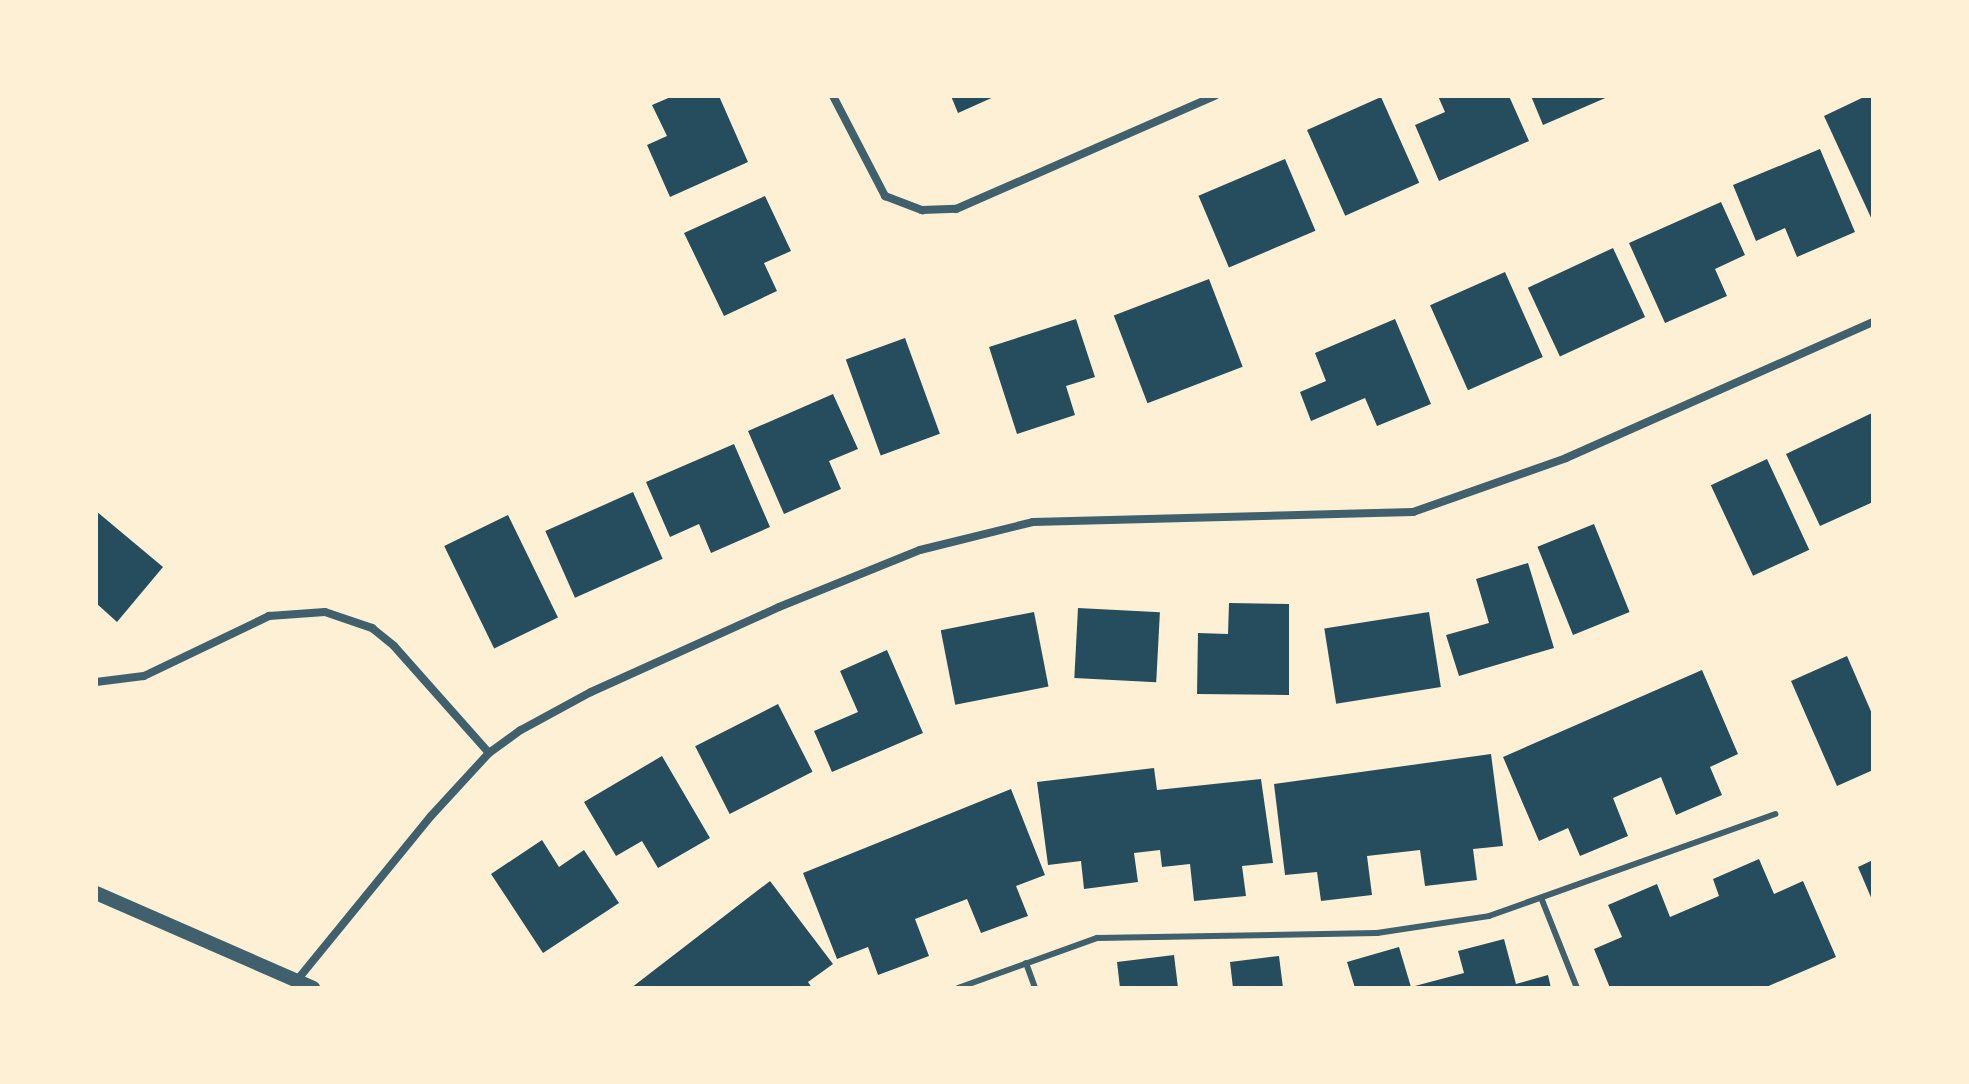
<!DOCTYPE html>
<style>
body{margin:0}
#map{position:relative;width:1969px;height:1084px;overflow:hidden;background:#fdf0d5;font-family:"Crimson Pro",serif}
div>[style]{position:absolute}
.building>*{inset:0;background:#264d5e;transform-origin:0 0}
.service>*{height:6px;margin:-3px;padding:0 3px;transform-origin:3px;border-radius:3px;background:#3f606c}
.minor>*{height:8px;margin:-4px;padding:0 4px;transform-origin:4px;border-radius:4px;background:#3f606c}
.tertiary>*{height:14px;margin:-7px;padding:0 7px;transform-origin:7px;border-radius:7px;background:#3f606c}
span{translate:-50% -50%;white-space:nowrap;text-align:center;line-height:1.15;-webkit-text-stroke:8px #fdf0d5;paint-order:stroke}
.frame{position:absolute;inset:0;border:98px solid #fdf0d5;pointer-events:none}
</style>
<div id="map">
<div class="building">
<i style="clip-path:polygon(673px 96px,719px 96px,748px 162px,670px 197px,647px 145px,667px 136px,652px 105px)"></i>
<i style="clip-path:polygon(951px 96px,996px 96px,958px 113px)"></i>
<i style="clip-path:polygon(1438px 96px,1509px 96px,1529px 141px,1439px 181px,1415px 125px,1445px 112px)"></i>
<i style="clip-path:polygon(1531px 96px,1610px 96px,1543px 125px)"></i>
<i style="clip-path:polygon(1866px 96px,1873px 96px,1873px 222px,1824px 116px)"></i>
<i style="left:1381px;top:97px;width:94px;height:81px;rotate:66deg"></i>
<i style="clip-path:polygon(1820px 149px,1855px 232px,1797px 257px,1785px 228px,1756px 241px,1733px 185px)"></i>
<i style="left:1285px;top:159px;width:78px;height:94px;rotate:67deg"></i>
<i style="clip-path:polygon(765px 196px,791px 251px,764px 263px,777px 291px,724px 316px,684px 233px)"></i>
<i style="clip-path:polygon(1721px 202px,1745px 255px,1715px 269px,1727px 296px,1665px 323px,1629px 243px)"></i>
<i style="left:1613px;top:248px;width:76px;height:94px;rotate:65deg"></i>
<i style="left:1505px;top:272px;width:93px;height:82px;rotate:66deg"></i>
<i style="left:1209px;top:279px;width:94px;height:102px;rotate:69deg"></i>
<i style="clip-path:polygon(1076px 319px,1095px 377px,1066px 386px,1075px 415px,1017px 434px,989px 347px)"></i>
<i style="clip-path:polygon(1395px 319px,1431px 404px,1377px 426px,1365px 398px,1311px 421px,1300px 392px,1326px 381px,1315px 353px)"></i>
<i style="left:905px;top:338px;width:102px;height:63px;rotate:70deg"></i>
<i style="clip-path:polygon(833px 394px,858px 449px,829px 461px,841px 489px,784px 514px,748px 431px)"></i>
<i style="clip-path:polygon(1872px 413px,1873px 502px,1820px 526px,1786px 454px)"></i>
<i style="clip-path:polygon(734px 444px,770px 527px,711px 553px,699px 524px,670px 537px,646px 482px)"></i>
<i style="left:1767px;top:459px;width:100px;height:62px;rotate:65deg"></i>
<i style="left:633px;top:492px;width:73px;height:96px;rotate:66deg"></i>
<i style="clip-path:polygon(96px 511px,163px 567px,117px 622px,96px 603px)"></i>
<i style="left:508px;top:515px;width:114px;height:71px;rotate:64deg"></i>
<i style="left:1594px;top:524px;width:95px;height:61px;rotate:68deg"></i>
<i style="clip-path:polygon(1528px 563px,1554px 648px,1459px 676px,1446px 635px,1489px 623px,1476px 579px)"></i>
<i style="clip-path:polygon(1229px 603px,1289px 604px,1289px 695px,1197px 694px,1198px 633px,1228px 634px)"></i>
<i style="left:1078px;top:608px;width:82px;height:70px;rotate:3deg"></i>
<i style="left:1034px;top:612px;width:76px;height:95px;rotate:79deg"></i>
<i style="left:1429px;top:612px;width:76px;height:106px;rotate:81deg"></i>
<i style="clip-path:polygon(887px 650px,923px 733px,832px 772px,814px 731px,858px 712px,840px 671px)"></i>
<i style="clip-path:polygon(1847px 656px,1873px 716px,1873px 770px,1837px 786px,1791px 681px)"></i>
<i style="clip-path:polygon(1702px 670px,1738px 754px,1710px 767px,1722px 795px,1676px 815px,1661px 777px,1613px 798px,1628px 836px,1580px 856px,1568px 828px,1539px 841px,1503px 757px)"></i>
<i style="left:778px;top:704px;width:76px;height:93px;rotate:63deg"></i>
<i style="clip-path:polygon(1491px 754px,1503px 846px,1473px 849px,1477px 880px,1425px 886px,1420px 850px,1367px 856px,1372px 895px,1321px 901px,1317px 872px,1285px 875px,1274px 784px)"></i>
<i style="clip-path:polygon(662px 756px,710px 838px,658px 868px,642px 841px,616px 856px,584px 802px)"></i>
<i style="clip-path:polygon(1154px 768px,1157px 790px,1261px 779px,1273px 863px,1242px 866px,1246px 896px,1194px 901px,1190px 864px,1162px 867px,1160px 850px,1134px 853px,1138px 882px,1084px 889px,1081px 861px,1048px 865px,1037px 782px)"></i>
<i style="clip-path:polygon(1011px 789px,1045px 875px,1016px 886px,1028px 916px,981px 933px,967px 899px,915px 919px,929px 956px,878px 975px,868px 947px,837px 959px,803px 873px)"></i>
<i style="clip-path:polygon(542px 840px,559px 867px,584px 850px,619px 903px,543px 953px,491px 874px)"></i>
<i style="clip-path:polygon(1759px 859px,1774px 894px,1803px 881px,1836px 957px,1764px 988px,1610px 988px,1594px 949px,1622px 937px,1608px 905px,1657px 884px,1670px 917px,1719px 896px,1713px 879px)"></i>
<i style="clip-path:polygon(1873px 860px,1873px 902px,1858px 867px)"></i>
<i style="clip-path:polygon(770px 881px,833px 964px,808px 982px,812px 988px,631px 988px)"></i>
<i style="clip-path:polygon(1504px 939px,1516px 984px,1548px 975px,1551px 988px,1355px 988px,1347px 962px,1399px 947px,1411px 987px,1464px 973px,1458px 951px)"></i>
<i style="clip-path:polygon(1174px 955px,1178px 988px,1120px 988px,1117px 962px)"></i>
<i style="clip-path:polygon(1279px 956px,1283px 988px,1233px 988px,1230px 962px)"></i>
</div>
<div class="service">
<i style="left:1542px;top:900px;width:95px;rotate:68.3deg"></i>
<i style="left:1026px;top:963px;width:27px;rotate:70deg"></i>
<i style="left:958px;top:988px;width:148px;rotate:-19.8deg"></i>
<i style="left:1097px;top:938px;width:280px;rotate:-1deg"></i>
<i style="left:1377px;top:933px;width:113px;rotate:-8.6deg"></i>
<i style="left:1489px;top:916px;width:304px;rotate:-19.6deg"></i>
</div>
<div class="minor">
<i style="left:833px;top:96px;width:113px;rotate:62.5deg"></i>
<i style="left:885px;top:196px;width:40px;rotate:21deg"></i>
<i style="left:922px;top:210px;width:34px;rotate:-2deg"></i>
<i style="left:956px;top:209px;width:283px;rotate:-23.6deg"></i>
<i style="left:96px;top:682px;width:48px;rotate:-7.1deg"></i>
<i style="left:144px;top:676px;width:139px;rotate:-25.6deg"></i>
<i style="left:269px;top:616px;width:56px;rotate:-4.1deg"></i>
<i style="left:325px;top:612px;width:50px;rotate:18.8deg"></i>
<i style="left:372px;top:628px;width:28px;rotate:39deg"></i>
<i style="left:394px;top:646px;width:143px;rotate:48.4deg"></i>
<i style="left:298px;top:979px;width:210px;rotate:-50.8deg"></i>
<i style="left:431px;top:816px;width:86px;rotate:-47.4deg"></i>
<i style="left:489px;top:753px;width:39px;rotate:-36deg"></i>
<i style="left:521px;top:730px;width:80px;rotate:-28.5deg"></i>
<i style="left:591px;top:692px;width:206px;rotate:-24.3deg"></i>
<i style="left:779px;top:607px;width:152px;rotate:-22deg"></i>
<i style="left:920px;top:550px;width:116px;rotate:-13.9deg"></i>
<i style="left:1033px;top:522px;width:380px;rotate:-1.5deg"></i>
<i style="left:1413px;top:512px;width:162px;rotate:-19.4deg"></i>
<i style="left:1566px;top:458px;width:336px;rotate:-23.9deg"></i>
</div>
<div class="tertiary">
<i style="left:96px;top:893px;width:237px;rotate:23.6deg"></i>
</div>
<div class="frame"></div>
</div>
